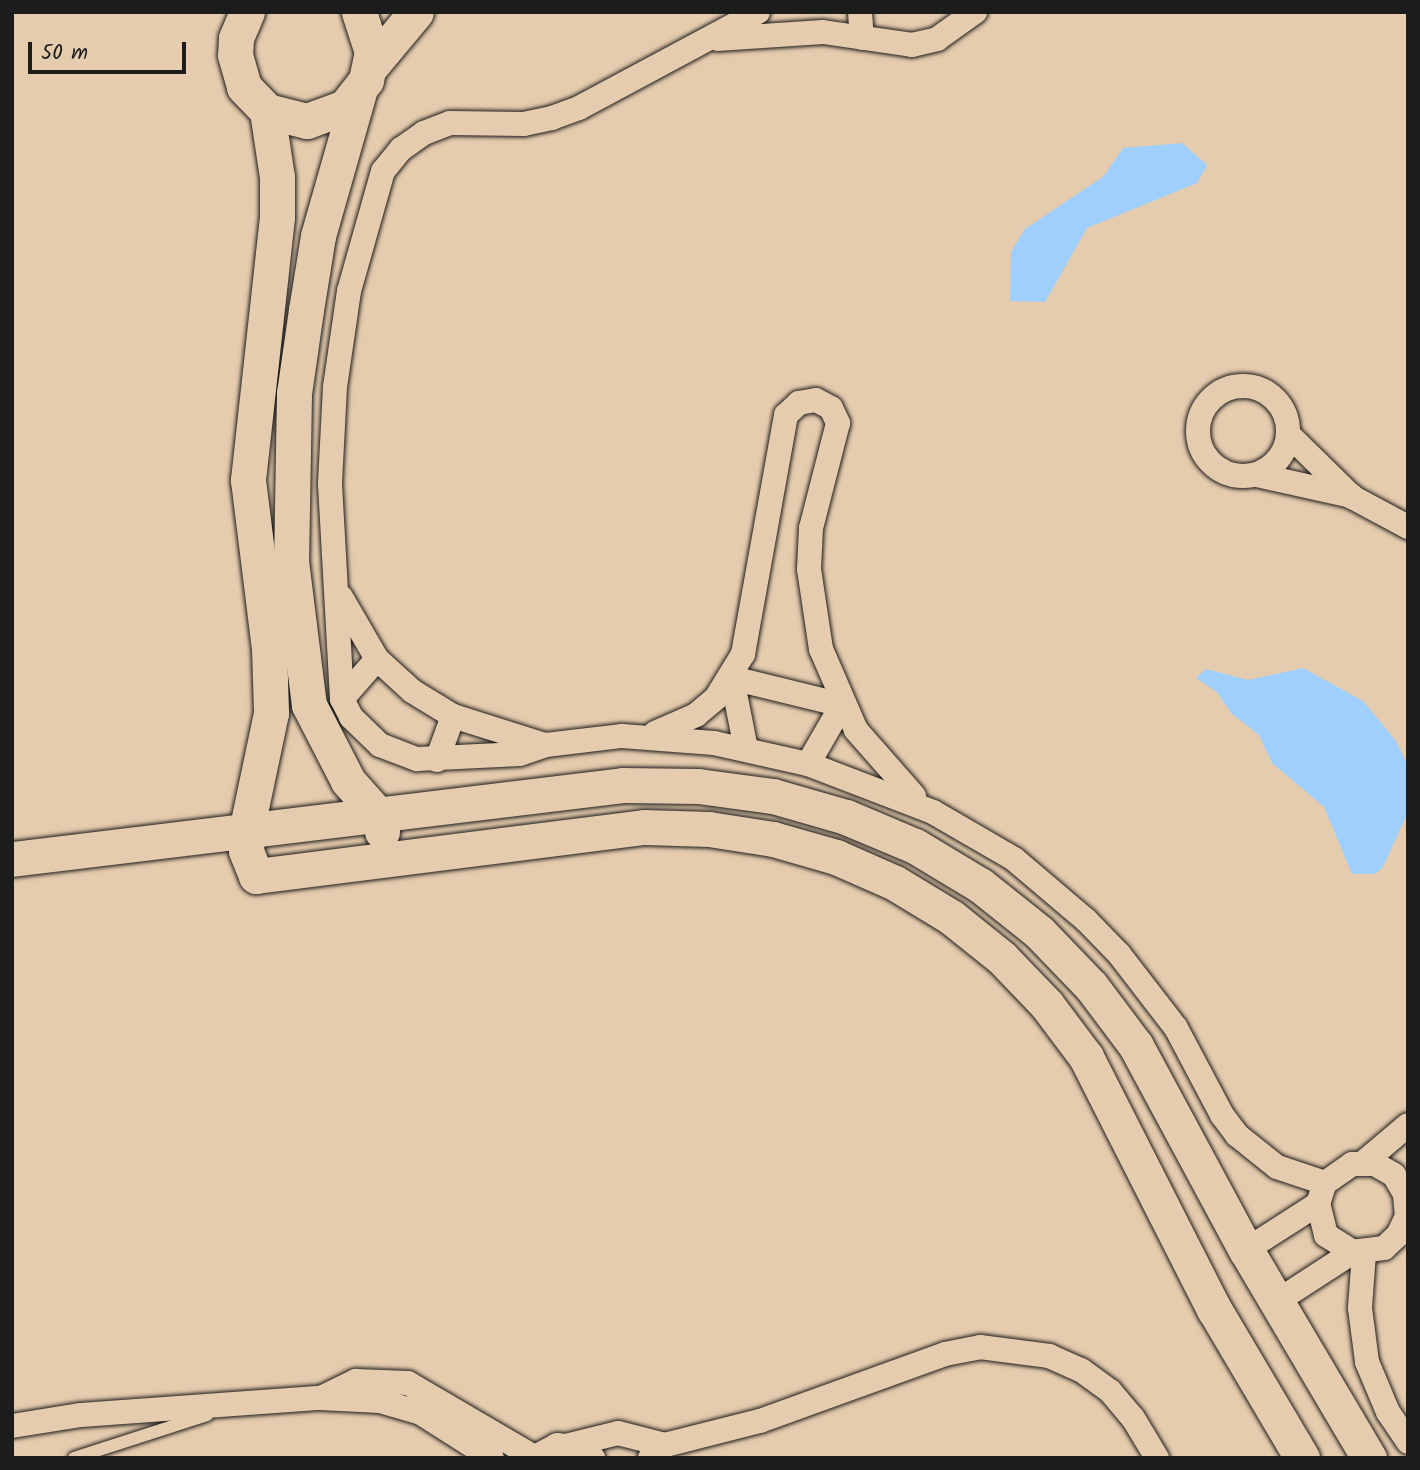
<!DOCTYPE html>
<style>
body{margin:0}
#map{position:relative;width:1420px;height:1470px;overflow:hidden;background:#e6ccae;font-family:Kalam,sans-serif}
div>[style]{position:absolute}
.water>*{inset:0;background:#9fcffc}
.roads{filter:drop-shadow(0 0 2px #1c1c1c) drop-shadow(0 0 2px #1c1c1c)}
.lane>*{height:12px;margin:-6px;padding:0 6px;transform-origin:6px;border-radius:6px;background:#e6ccae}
.street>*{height:24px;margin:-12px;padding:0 12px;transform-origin:12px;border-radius:12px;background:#e6ccae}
.street>.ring{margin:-12px;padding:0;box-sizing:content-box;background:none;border:24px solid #e6ccae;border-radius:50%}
.secondary>*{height:35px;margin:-17.5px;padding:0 17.5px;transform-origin:17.5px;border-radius:17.5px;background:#e6ccae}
span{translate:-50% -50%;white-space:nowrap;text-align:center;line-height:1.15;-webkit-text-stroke:6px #e6ccae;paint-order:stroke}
.frame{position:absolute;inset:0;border:14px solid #1c1c1c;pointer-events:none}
.scale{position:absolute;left:28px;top:42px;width:158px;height:32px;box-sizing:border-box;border:4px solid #1c1c1c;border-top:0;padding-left:9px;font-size:21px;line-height:24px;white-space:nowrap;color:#1c1c1c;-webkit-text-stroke:5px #e6ccae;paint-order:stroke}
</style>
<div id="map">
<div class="water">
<i style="clip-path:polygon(1182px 143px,1207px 165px,1197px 183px,1087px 228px,1045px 302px,1010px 301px,1011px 252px,1025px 229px,1104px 176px,1123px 148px)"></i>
<i style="clip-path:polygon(1303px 668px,1363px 701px,1396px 741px,1407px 764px,1408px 812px,1383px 867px,1375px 874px,1352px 874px,1324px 807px,1272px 763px,1259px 735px,1231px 713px,1217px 692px,1196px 678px,1206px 669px,1248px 680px)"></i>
</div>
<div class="roads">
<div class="lane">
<i style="left:74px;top:1458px;width:140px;rotate:-17.9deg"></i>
</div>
<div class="street">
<i style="left:758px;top:12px;width:203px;rotate:151.8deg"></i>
<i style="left:579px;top:108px;width:29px;rotate:160deg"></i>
<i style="left:552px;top:118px;width:29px;rotate:168deg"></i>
<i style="left:524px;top:124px;width:74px;rotate:-179.2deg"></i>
<i style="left:450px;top:123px;width:28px;rotate:159deg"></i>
<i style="left:424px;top:133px;width:28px;rotate:145deg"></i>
<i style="left:401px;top:149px;width:28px;rotate:129deg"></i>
<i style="left:383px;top:171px;width:125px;rotate:105.8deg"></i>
<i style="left:349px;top:291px;width:97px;rotate:98.3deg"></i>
<i style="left:335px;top:387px;width:97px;rotate:93deg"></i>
<i style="left:330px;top:484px;width:215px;rotate:86.8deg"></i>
<i style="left:342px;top:699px;width:20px;rotate:63deg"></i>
<i style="left:351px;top:717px;width:40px;rotate:44deg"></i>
<i style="left:380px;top:745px;width:40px;rotate:21deg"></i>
<i style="left:417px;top:759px;width:103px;rotate:-2.8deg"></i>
<i style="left:520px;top:754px;width:28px;rotate:-19deg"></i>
<i style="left:546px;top:745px;width:77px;rotate:-6.8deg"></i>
<i style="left:622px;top:736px;width:92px;rotate:4.4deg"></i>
<i style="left:714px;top:743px;width:96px;rotate:12.6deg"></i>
<i style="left:808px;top:764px;width:134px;rotate:21deg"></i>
<i style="left:933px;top:812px;width:94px;rotate:30.1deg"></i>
<i style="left:1014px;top:859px;width:94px;rotate:40.3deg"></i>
<i style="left:1086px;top:920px;width:47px;rotate:45.9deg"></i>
<i style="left:1119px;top:954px;width:93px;rotate:52.4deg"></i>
<i style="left:1176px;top:1028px;width:98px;rotate:62.1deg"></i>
<i style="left:1222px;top:1115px;width:25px;rotate:53deg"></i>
<i style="left:1237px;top:1135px;width:51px;rotate:38.7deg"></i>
<i style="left:1277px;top:1167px;width:51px;rotate:18.4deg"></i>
<i style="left:860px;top:12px;width:26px;rotate:86deg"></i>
<i style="left:717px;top:39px;width:106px;rotate:-3.8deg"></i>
<i style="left:823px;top:32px;width:90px;rotate:8.3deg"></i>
<i style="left:912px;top:45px;width:26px;rotate:-13deg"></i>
<i style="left:937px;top:39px;width:47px;rotate:-35.4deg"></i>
<i class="ring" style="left:1198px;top:386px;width:66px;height:66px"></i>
<i style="left:1288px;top:434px;width:90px;rotate:44.5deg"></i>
<i style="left:1352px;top:497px;width:64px;rotate:28.2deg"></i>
<i style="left:1257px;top:475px;width:97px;rotate:12.5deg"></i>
<i style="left:341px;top:597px;width:72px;rotate:59.9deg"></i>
<i style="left:377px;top:659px;width:47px;rotate:42.4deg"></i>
<i style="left:412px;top:691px;width:48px;rotate:31.4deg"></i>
<i style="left:453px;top:716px;width:96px;rotate:17.5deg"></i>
<i style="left:342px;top:699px;width:53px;rotate:-48.8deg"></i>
<i style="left:655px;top:733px;width:45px;rotate:-23.7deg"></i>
<i style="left:696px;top:715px;width:26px;rotate:-40deg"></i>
<i style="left:716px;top:698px;width:52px;rotate:-58.5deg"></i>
<i style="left:743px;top:654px;width:243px;rotate:-79.8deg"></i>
<i style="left:786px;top:415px;width:18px;rotate:-43deg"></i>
<i style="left:799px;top:403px;width:17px;rotate:-10deg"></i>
<i style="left:816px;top:400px;width:17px;rotate:28deg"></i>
<i style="left:831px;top:408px;width:17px;rotate:65deg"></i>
<i style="left:838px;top:423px;width:108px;rotate:104.4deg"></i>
<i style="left:811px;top:528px;width:41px;rotate:92.8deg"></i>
<i style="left:809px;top:569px;width:81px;rotate:81.5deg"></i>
<i style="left:821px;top:649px;width:88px;rotate:66.6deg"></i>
<i style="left:856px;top:730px;width:88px;rotate:48.7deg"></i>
<i style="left:746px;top:749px;width:72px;rotate:-101.2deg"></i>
<i style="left:732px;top:678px;width:113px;rotate:13.8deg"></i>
<i style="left:842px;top:705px;width:68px;rotate:120deg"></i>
<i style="left:437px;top:760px;width:47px;rotate:-70deg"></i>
<i style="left:1363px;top:1163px;width:59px;rotate:-40.2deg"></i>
<i style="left:1246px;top:1250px;width:85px;rotate:-32.6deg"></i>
<i style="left:1318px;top:1204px;width:22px;rotate:-72deg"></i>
<i style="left:1325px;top:1183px;width:33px;rotate:-35deg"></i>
<i style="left:1352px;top:1164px;width:23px"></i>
<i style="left:1375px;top:1164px;width:22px;rotate:30deg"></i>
<i style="left:1394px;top:1175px;width:22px;rotate:60deg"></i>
<i style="left:1405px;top:1194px;width:22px;rotate:85deg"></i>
<i style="left:1407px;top:1216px;width:21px;rotate:115deg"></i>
<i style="left:1398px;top:1235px;width:19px;rotate:137deg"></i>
<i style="left:1384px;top:1248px;width:31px;rotate:173deg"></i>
<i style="left:1353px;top:1252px;width:32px;rotate:-148deg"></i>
<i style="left:1326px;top:1235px;width:32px;rotate:-104deg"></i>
<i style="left:1364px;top:1253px;width:55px;rotate:94.2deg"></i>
<i style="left:1360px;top:1308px;width:54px;rotate:82.6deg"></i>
<i style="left:1367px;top:1362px;width:54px;rotate:67.2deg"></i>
<i style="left:1388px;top:1412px;width:36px;rotate:56deg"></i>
<i style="left:1276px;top:1302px;width:92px;rotate:-33deg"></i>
<i style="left:321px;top:1398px;width:39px;rotate:-26deg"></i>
<i style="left:356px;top:1381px;width:52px;rotate:2.2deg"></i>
<i style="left:408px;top:1383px;width:146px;rotate:30.4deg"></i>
<i style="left:12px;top:1426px;width:70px;rotate:-9.1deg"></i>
<i style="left:81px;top:1415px;width:240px;rotate:-4.1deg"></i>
<i style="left:320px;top:1398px;width:60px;rotate:2.9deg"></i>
<i style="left:380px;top:1401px;width:43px;rotate:16.3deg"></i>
<i style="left:421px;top:1413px;width:84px;rotate:32.4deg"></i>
<i style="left:570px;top:1445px;width:49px;rotate:-14deg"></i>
<i style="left:618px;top:1433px;width:49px;rotate:14.3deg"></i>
<i style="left:533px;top:1458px;width:27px;rotate:-28deg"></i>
<i style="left:557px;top:1445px;width:24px;rotate:7deg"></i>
<i style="left:581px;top:1448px;width:16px;rotate:40deg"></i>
<i style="left:650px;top:1458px;width:20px;rotate:-41deg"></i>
<i style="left:665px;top:1445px;width:98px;rotate:-14.2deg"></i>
<i style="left:760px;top:1421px;width:197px;rotate:-19.9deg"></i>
<i style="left:945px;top:1354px;width:36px;rotate:-11deg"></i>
<i style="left:980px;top:1347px;width:70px;rotate:7.4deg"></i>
<i style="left:1049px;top:1356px;width:35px;rotate:24deg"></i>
<i style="left:1081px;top:1370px;width:36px;rotate:36deg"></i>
<i style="left:1110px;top:1391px;width:35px;rotate:50deg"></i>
<i style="left:1133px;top:1418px;width:47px;rotate:59deg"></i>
</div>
<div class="secondary">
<i style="left:247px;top:12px;width:28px;rotate:113deg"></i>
<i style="left:236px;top:38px;width:17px;rotate:93deg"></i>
<i style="left:235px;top:55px;width:33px;rotate:74deg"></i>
<i style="left:244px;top:87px;width:33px;rotate:46deg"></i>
<i style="left:267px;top:111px;width:41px;rotate:14deg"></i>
<i style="left:307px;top:121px;width:40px;rotate:-20.2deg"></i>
<i style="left:345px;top:107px;width:34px;rotate:-52deg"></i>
<i style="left:366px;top:80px;width:29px;rotate:-78deg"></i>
<i style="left:372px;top:52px;width:42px;rotate:-108deg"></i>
<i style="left:371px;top:66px;width:70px;rotate:-50.2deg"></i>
<i style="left:359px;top:92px;width:150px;rotate:105.9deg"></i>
<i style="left:318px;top:236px;width:75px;rotate:99.2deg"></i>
<i style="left:306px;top:310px;width:84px;rotate:98.2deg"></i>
<i style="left:294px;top:393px;width:168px;rotate:91deg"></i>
<i style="left:291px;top:561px;width:145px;rotate:82.9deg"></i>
<i style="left:309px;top:705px;width:85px;rotate:62.8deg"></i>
<i style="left:348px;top:781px;width:47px;rotate:48.5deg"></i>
<i style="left:379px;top:816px;width:16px;rotate:79deg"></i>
<i style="left:267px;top:111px;width:67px;rotate:81.4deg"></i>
<i style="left:277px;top:177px;width:40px;rotate:90deg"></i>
<i style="left:277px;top:217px;width:265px;rotate:96.3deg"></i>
<i style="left:248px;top:480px;width:169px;rotate:82.9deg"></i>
<i style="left:269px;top:648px;width:65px;rotate:88.2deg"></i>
<i style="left:271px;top:713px;width:116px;rotate:101.9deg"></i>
<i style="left:247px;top:827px;width:24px;rotate:92deg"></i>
<i style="left:246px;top:851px;width:27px;rotate:68deg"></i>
<i style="left:256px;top:876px;width:391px;rotate:-7.2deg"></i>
<i style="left:644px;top:827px;width:65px;rotate:1.8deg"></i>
<i style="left:709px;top:829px;width:65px;rotate:8.9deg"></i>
<i style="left:773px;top:839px;width:66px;rotate:15.9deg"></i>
<i style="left:836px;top:857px;width:64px;rotate:23.8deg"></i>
<i style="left:895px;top:883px;width:66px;rotate:31.3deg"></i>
<i style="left:951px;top:917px;width:65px;rotate:38.8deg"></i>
<i style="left:1002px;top:958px;width:65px;rotate:46.2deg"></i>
<i style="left:1047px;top:1005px;width:65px;rotate:53.1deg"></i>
<i style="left:1086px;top:1057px;width:283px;rotate:63.1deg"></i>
<i style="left:1214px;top:1309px;width:173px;rotate:59.4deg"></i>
<i style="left:12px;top:859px;width:615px;rotate:-6.91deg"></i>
<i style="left:623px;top:785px;width:75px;rotate:0.8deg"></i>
<i style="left:698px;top:786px;width:76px;rotate:7.6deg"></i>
<i style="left:773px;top:796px;width:76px;rotate:16deg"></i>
<i style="left:846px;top:817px;width:75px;rotate:22.8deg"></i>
<i style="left:915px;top:846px;width:76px;rotate:31deg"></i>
<i style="left:980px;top:885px;width:75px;rotate:38.5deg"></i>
<i style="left:1039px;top:932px;width:75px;rotate:46.1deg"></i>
<i style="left:1091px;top:986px;width:75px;rotate:53.1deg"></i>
<i style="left:1136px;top:1046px;width:232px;rotate:61.7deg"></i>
<i style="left:1246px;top:1250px;width:242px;rotate:59.4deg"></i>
</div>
</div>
<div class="frame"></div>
<div class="scale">50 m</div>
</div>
